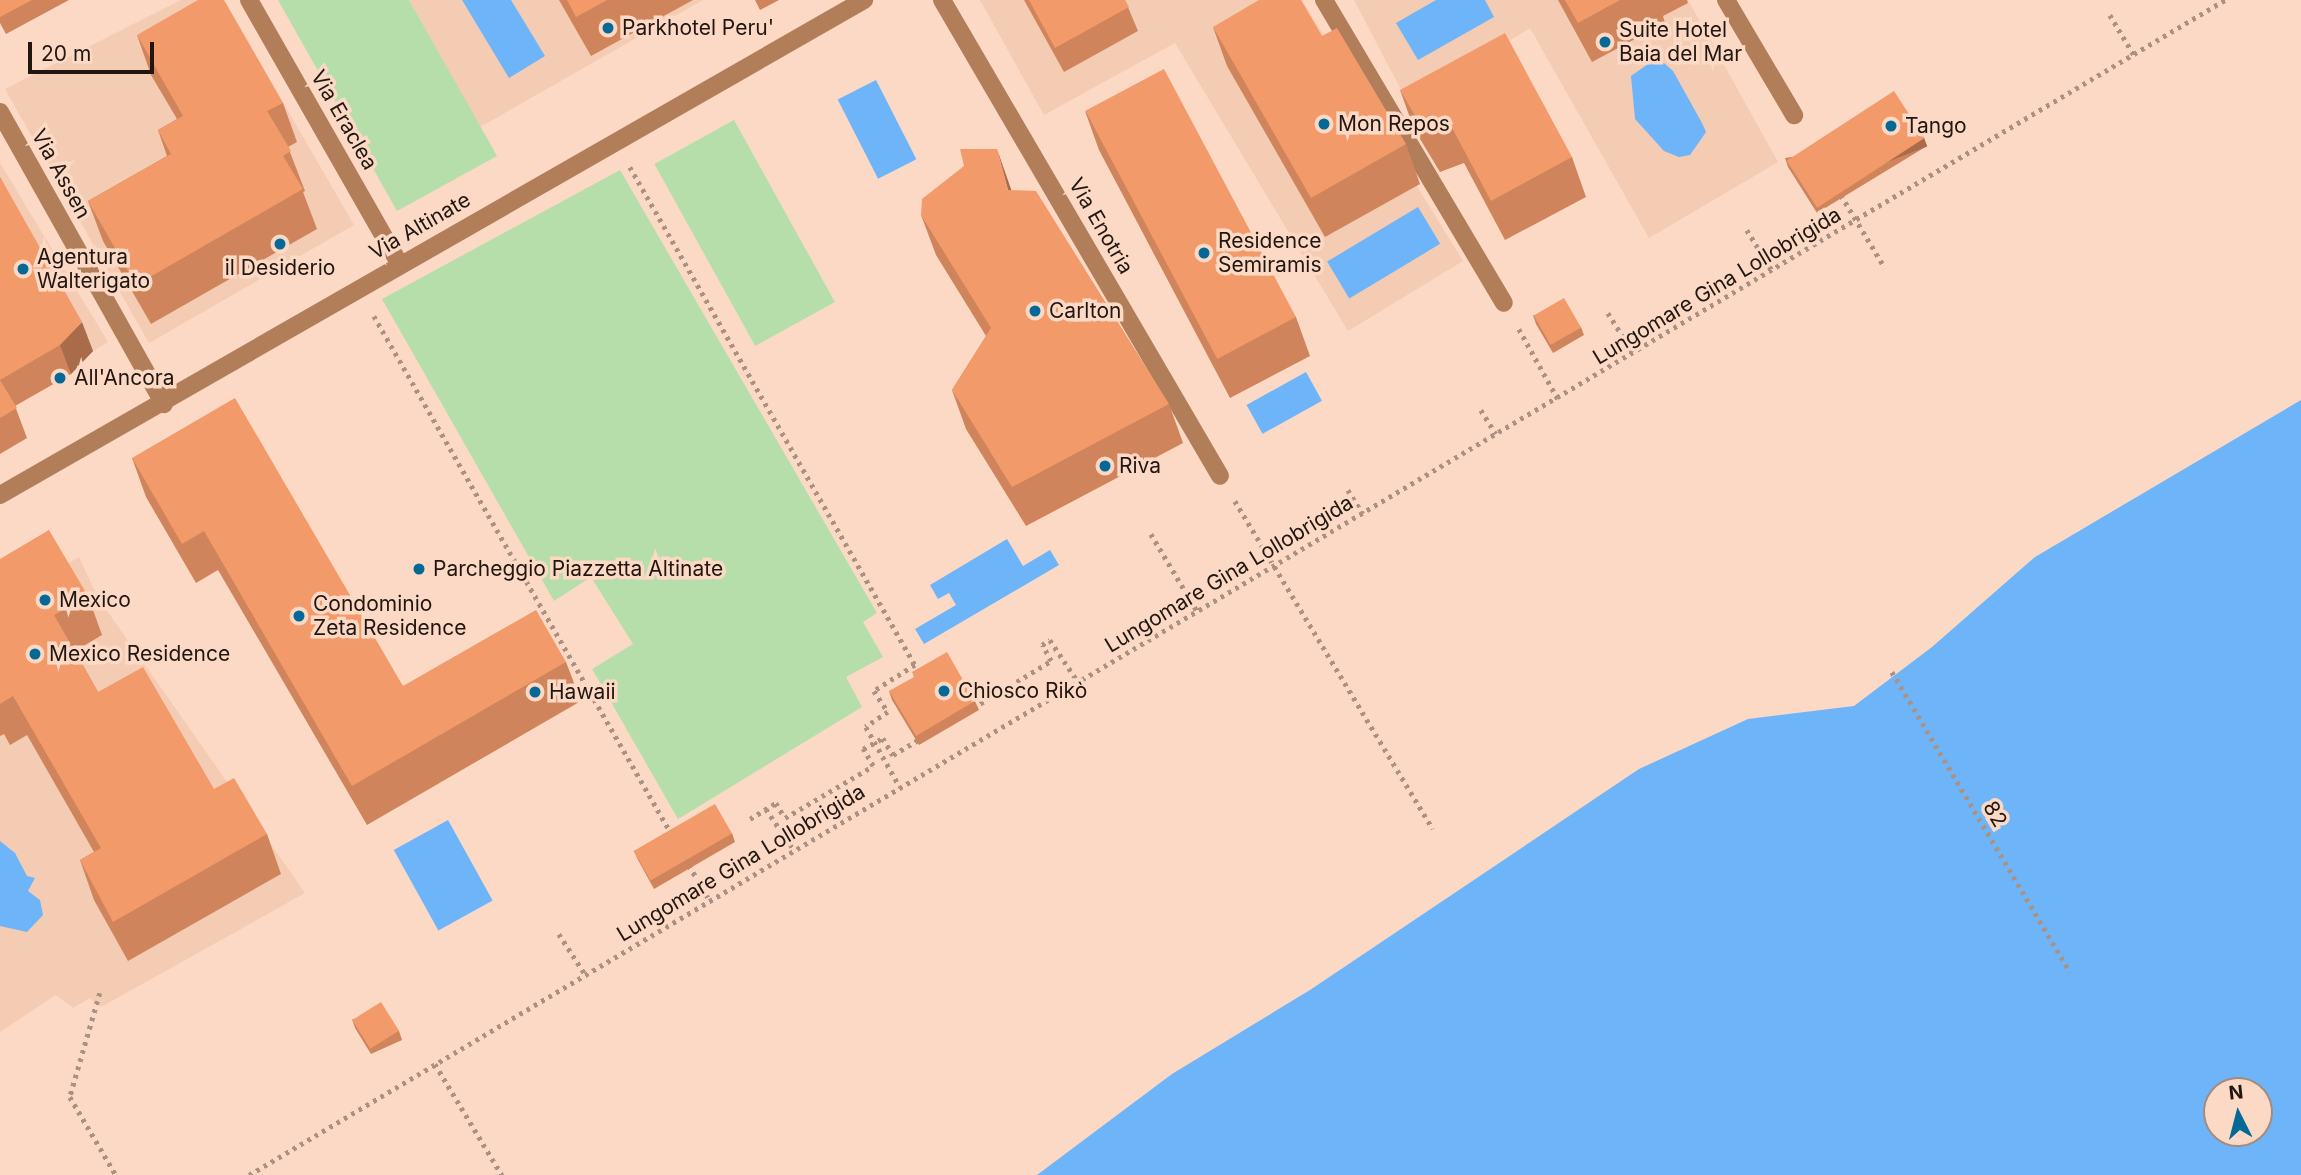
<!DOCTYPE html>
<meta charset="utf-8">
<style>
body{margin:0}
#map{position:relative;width:2301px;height:1175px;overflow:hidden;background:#fbd9c5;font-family:Inter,sans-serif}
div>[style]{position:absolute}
.built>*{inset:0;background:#f4cbb3}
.green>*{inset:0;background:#b5deab;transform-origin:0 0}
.water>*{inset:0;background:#6eb4f9;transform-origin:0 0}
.path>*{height:4.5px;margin-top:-2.25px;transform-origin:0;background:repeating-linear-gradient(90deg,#aa9181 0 3.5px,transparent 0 8.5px)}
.service>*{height:18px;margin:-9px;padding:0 9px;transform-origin:9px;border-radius:9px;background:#b27e59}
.minor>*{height:18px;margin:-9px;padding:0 9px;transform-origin:9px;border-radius:9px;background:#b27e59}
.tertiary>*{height:18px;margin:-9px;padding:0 9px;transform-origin:9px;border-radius:9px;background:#b27e59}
.wall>*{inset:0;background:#d0845b}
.shaded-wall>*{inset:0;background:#a96c4a;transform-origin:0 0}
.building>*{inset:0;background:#f29a6a;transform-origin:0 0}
.dots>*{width:19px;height:19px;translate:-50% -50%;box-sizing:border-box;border:4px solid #fbd9c5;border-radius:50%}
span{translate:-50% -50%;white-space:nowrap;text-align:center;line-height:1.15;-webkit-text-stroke:7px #fbd9c5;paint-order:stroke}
.poi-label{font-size:21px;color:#221710}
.left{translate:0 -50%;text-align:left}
.street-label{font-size:21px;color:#221710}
.north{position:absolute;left:2203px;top:1077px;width:70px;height:70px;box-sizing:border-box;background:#fbd9c5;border:2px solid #a48b7d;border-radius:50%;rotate:354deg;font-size:19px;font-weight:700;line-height:28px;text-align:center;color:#221710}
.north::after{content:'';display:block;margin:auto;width:24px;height:32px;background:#046997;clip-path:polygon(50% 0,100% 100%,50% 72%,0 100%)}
.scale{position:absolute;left:28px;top:42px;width:126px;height:32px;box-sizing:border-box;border:4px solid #221710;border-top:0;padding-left:9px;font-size:21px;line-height:24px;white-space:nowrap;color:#221710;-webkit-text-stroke:5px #fbd9c5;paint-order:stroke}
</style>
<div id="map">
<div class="built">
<i style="clip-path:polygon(181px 0,224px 0,354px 225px,149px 343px,5px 89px)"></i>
<i style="clip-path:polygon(409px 0,703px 0,480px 127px)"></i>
<i style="clip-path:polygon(980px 0,1302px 0,1463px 261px,1348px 331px,1175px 43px,1044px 115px)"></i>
<i style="clip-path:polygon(1354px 0,1688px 0,1778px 162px,1649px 238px,1530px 28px,1408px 103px)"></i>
<i style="clip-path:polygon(0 163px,108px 342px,0 407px)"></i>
<i style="clip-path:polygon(79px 557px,98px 598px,305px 893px,101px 1007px,90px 998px,73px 1008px,56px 995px,0 1032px,0 605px)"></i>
</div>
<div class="green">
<i style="clip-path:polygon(278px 0,409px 0,497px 156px,397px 211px)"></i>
<i style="left:734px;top:120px;width:208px;height:91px;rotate:61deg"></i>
<i style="clip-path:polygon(620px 170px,877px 613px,863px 622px,883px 657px,846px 677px,862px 707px,678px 819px,592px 669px,633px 644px,591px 577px,554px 601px,382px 299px)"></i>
</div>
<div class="water">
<i style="clip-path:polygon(462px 0,511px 0,545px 56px,509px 78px)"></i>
<i style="clip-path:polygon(1436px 0,1485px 0,1494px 17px,1418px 60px,1396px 23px)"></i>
<i style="clip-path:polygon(1651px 62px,1664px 63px,1673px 71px,1702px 123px,1706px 132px,1690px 155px,1679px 157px,1664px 151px,1635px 119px,1631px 76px)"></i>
<i style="left:876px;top:80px;width:89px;height:43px;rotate:63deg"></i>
<i style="left:1418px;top:207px;width:43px;height:106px;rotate:59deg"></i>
<i style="left:1306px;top:372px;width:33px;height:68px;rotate:61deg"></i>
<i style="clip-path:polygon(evenodd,2301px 400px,2301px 1175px,1037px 1175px,1172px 1074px,1310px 990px,1639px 769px,1748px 719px,1854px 706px,1932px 647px,2035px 557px,2301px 400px,2217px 1091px,2259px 1091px,2259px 1133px,2217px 1133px,2217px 1091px)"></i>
<i style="clip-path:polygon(1007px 539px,1023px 566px,1050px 550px,1059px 565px,924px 644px,915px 629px,956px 605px,949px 593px,938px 599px,930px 585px)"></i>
<i style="left:448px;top:820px;width:92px;height:62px;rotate:61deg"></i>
<i style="clip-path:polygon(0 841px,15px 853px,27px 876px,35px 878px,28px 891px,40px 900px,43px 915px,27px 932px,0 926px)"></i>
</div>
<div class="path">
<i style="left:2110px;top:15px;width:47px;rotate:59deg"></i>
<i style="left:630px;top:167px;width:574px;rotate:60.22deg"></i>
<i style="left:915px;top:665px;width:49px;rotate:147.6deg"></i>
<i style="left:874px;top:691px;width:25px;rotate:56deg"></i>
<i style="left:888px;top:712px;width:27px;rotate:146deg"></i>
<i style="left:866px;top:727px;width:69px;rotate:60.5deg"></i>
<i style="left:1841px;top:195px;width:85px;rotate:58.9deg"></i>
<i style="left:1747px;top:230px;width:49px;rotate:58.2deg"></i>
<i style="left:1608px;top:313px;width:49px;rotate:57.6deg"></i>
<i style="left:374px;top:316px;width:596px;rotate:60.12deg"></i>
<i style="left:1519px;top:329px;width:80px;rotate:60.9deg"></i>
<i style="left:1481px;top:410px;width:28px;rotate:58deg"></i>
<i style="left:1348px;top:490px;width:28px;rotate:58deg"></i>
<i style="left:1235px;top:501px;width:383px;rotate:58.9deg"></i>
<i style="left:1151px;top:534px;width:90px;rotate:59.1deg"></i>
<i style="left:1892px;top:672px;width:349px;rotate:59.3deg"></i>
<i style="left:973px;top:708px;width:91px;rotate:-31.1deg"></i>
<i style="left:1051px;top:661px;width:18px;rotate:-119deg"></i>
<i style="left:1042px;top:645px;width:9px;rotate:-32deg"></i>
<i style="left:1050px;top:640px;width:50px;rotate:56.3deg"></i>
<i style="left:766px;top:809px;width:50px;rotate:55.7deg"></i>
<i style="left:750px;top:819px;width:31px;rotate:-32deg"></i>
<i style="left:776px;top:803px;width:17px;rotate:59deg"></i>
<i style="left:785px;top:818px;width:102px;rotate:-30.6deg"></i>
<i style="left:873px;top:766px;width:20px;rotate:-120deg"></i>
<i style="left:863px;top:749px;width:23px;rotate:-29deg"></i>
<i style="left:883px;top:738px;width:20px;rotate:60deg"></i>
<i style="left:893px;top:755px;width:31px;rotate:-31deg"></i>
<i style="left:689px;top:865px;width:42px;rotate:59.7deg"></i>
<i style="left:559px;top:934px;width:48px;rotate:57deg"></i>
<i style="left:100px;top:993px;width:108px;rotate:106.1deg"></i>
<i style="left:70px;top:1097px;width:91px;rotate:59.5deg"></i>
<i style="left:435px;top:1064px;width:130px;rotate:58.9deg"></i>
<i style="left:249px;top:1175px;width:2299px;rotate:-30.74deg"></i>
</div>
<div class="service">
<i style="left:1324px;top:0;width:352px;rotate:59.3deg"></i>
<i style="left:1726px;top:0;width:134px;rotate:59.4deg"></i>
</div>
<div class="minor">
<i style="left:249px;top:0;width:303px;rotate:60.3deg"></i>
<i style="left:942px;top:0;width:551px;rotate:59.71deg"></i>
<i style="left:0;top:112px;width:335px;rotate:60.7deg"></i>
</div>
<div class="tertiary">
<i style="left:0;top:495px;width:996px;rotate:-29.81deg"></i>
</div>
<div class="wall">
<i style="clip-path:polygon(0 0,69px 0,6px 34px,0 23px)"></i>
<i style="clip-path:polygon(559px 0,693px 0,591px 56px)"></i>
<i style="clip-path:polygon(755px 0,779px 0,760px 10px)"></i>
<i style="clip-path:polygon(1024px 0,1125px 0,1138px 31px,1064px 72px)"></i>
<i style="clip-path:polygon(1558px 0,1687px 0,1688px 3px,1663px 16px,1665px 23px,1592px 62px)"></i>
<i style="clip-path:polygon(1213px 27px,1322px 36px,1406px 144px,1420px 184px,1325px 237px,1227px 66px)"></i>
<i style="clip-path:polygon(137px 35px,283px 103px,297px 142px,288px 147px,305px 191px,303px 192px,317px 229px,151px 324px,103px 241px,88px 201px,167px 156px,158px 130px,177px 119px,151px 75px)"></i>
<i style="clip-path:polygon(1400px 90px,1572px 157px,1586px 197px,1505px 240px,1464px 163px,1440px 172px,1414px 129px)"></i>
<i style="clip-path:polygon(1085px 111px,1296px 317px,1310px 356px,1230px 398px,1099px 150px)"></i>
<i style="clip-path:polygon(1924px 138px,1927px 146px,1817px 213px,1788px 167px,1785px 158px)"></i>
<i style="clip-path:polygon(0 177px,93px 351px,71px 374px,15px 406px,27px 438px,0 454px)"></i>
<i style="clip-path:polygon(1011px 190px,1169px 404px,1183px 443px,1026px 526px,966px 429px,952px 390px,986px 336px,936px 255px,921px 215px)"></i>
<i style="clip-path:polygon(1533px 315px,1581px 327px,1584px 335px,1553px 353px,1536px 324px)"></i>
<i style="clip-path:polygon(132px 458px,403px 686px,566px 662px,581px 701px,367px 825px,218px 570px,196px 583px,146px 497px)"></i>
<i style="clip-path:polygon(0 559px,88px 596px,102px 635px,75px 651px,98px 692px,267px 834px,281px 874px,128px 961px,94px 900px,80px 860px,94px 852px,27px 735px,10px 745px,4px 734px,0 736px)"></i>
<i style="clip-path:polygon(889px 691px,975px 701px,979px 710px,919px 745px,892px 700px)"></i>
<i style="clip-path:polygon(732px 833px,735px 842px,654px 889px,638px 860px,634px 851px)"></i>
<i style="clip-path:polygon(352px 1019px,399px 1031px,402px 1040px,371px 1054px,355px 1028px)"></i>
</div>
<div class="shaded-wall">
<i style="left:1924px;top:138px;width:9px;height:129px;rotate:69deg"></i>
<i style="clip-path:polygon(997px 149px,1011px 189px,1022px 229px,1008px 190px)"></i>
<i style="clip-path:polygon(82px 322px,93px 351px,71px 374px,60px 345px)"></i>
</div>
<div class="building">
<i style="clip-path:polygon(0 0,32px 0,0 17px)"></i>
<i style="clip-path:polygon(198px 0,224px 0,283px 103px,267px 111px,291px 151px,283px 156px,303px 189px,136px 285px,88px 201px,171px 154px,158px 130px,183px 116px,137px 35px)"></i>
<i style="clip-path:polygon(567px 0,607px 0,576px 17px)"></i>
<i style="clip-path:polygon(1029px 0,1125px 0,1129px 7px,1055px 48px)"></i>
<i style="clip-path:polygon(1259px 0,1301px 0,1322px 36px,1337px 28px,1406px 144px,1311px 198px,1213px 27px)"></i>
<i style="clip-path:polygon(1565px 0,1620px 0,1578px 23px)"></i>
<i style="clip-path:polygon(1505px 33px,1572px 157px,1491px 201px,1450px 124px,1425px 133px,1400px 90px)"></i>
<i style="left:1164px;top:69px;width:281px;height:89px;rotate:62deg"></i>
<i style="left:1894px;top:91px;width:56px;height:128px;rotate:57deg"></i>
<i style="clip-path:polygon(960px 149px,997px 149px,1008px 190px,1036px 191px,1169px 404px,1012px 487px,952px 390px,991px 328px,921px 215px,922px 199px,964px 166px)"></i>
<i style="clip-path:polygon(0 177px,82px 322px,60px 345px,0 380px)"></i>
<i style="left:1564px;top:298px;width:34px;height:35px;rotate:60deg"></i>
<i style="clip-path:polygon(0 380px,17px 408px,0 418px)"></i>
<i style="clip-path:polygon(235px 398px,403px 686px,536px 610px,566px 662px,352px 786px,204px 531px,182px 544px,132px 458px)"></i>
<i style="clip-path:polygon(49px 530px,88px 596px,54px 615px,98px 692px,143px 667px,214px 789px,234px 778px,267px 834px,113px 922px,80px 860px,101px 848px,13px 696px,0 704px,0 559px)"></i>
<i style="clip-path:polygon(947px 652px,975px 701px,916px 736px,889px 691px,914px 677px,912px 672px)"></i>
<i style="left:715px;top:804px;width:34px;height:94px;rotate:60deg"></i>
<i style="left:381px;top:1002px;width:34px;height:34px;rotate:58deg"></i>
</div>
<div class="dots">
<i style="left:608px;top:28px;background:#046997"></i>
<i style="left:1605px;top:42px;background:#046997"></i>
<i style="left:1324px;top:124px;background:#046997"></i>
<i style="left:1891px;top:126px;background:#046997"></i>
<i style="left:280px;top:244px;background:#046997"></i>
<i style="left:1204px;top:253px;background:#046997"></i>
<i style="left:23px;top:269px;background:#046997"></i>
<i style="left:1035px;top:311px;background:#046997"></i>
<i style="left:60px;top:378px;background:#046997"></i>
<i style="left:1105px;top:466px;background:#046997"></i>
<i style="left:419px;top:569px;background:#046997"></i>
<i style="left:45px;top:600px;background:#046997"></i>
<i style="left:299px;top:616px;background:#046997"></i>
<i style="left:35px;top:654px;background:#046997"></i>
<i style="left:944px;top:691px;background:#046997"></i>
<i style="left:535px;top:692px;background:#046997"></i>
</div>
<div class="poi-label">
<span class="left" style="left:622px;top:28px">Parkhotel Peru'</span>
<span class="left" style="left:1619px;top:42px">Suite Hotel<br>Baia del Mar</span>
<span class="left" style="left:1338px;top:124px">Mon Repos</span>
<span class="left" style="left:1905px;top:126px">Tango</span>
<span class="left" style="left:1218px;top:253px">Residence<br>Semiramis</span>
<span class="left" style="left:37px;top:269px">Agentura<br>Walterigato</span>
<span style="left:280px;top:268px">il Desiderio</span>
<span class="left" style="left:1049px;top:311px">Carlton</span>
<span class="left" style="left:74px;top:378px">All'Ancora</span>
<span class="left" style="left:1119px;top:466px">Riva</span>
<span class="left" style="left:433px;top:569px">Parcheggio Piazzetta Altinate</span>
<span class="left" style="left:59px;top:600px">Mexico</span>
<span class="left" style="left:313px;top:616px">Condominio<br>Zeta Residence</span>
<span class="left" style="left:49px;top:654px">Mexico Residence</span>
<span class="left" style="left:958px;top:691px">Chiosco Rikò</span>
<span class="left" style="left:549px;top:692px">Hawaii</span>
</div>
<div class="street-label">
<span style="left:344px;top:120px;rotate:60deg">Via Eraclea</span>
<span style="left:61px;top:174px;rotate:61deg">Via Assen</span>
<span style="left:420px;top:226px;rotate:-30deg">Via Altinate</span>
<span style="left:1101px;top:226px;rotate:60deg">Via Enotria</span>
<span style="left:1717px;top:286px;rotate:-31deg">Lungomare Gina Lollobrigida</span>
<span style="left:1229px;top:574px;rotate:-31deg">Lungomare Gina Lollobrigida</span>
<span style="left:1995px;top:814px;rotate:59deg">82</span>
<span style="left:741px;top:863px;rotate:-31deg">Lungomare Gina Lollobrigida</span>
</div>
<div class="north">N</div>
<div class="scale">20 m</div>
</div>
